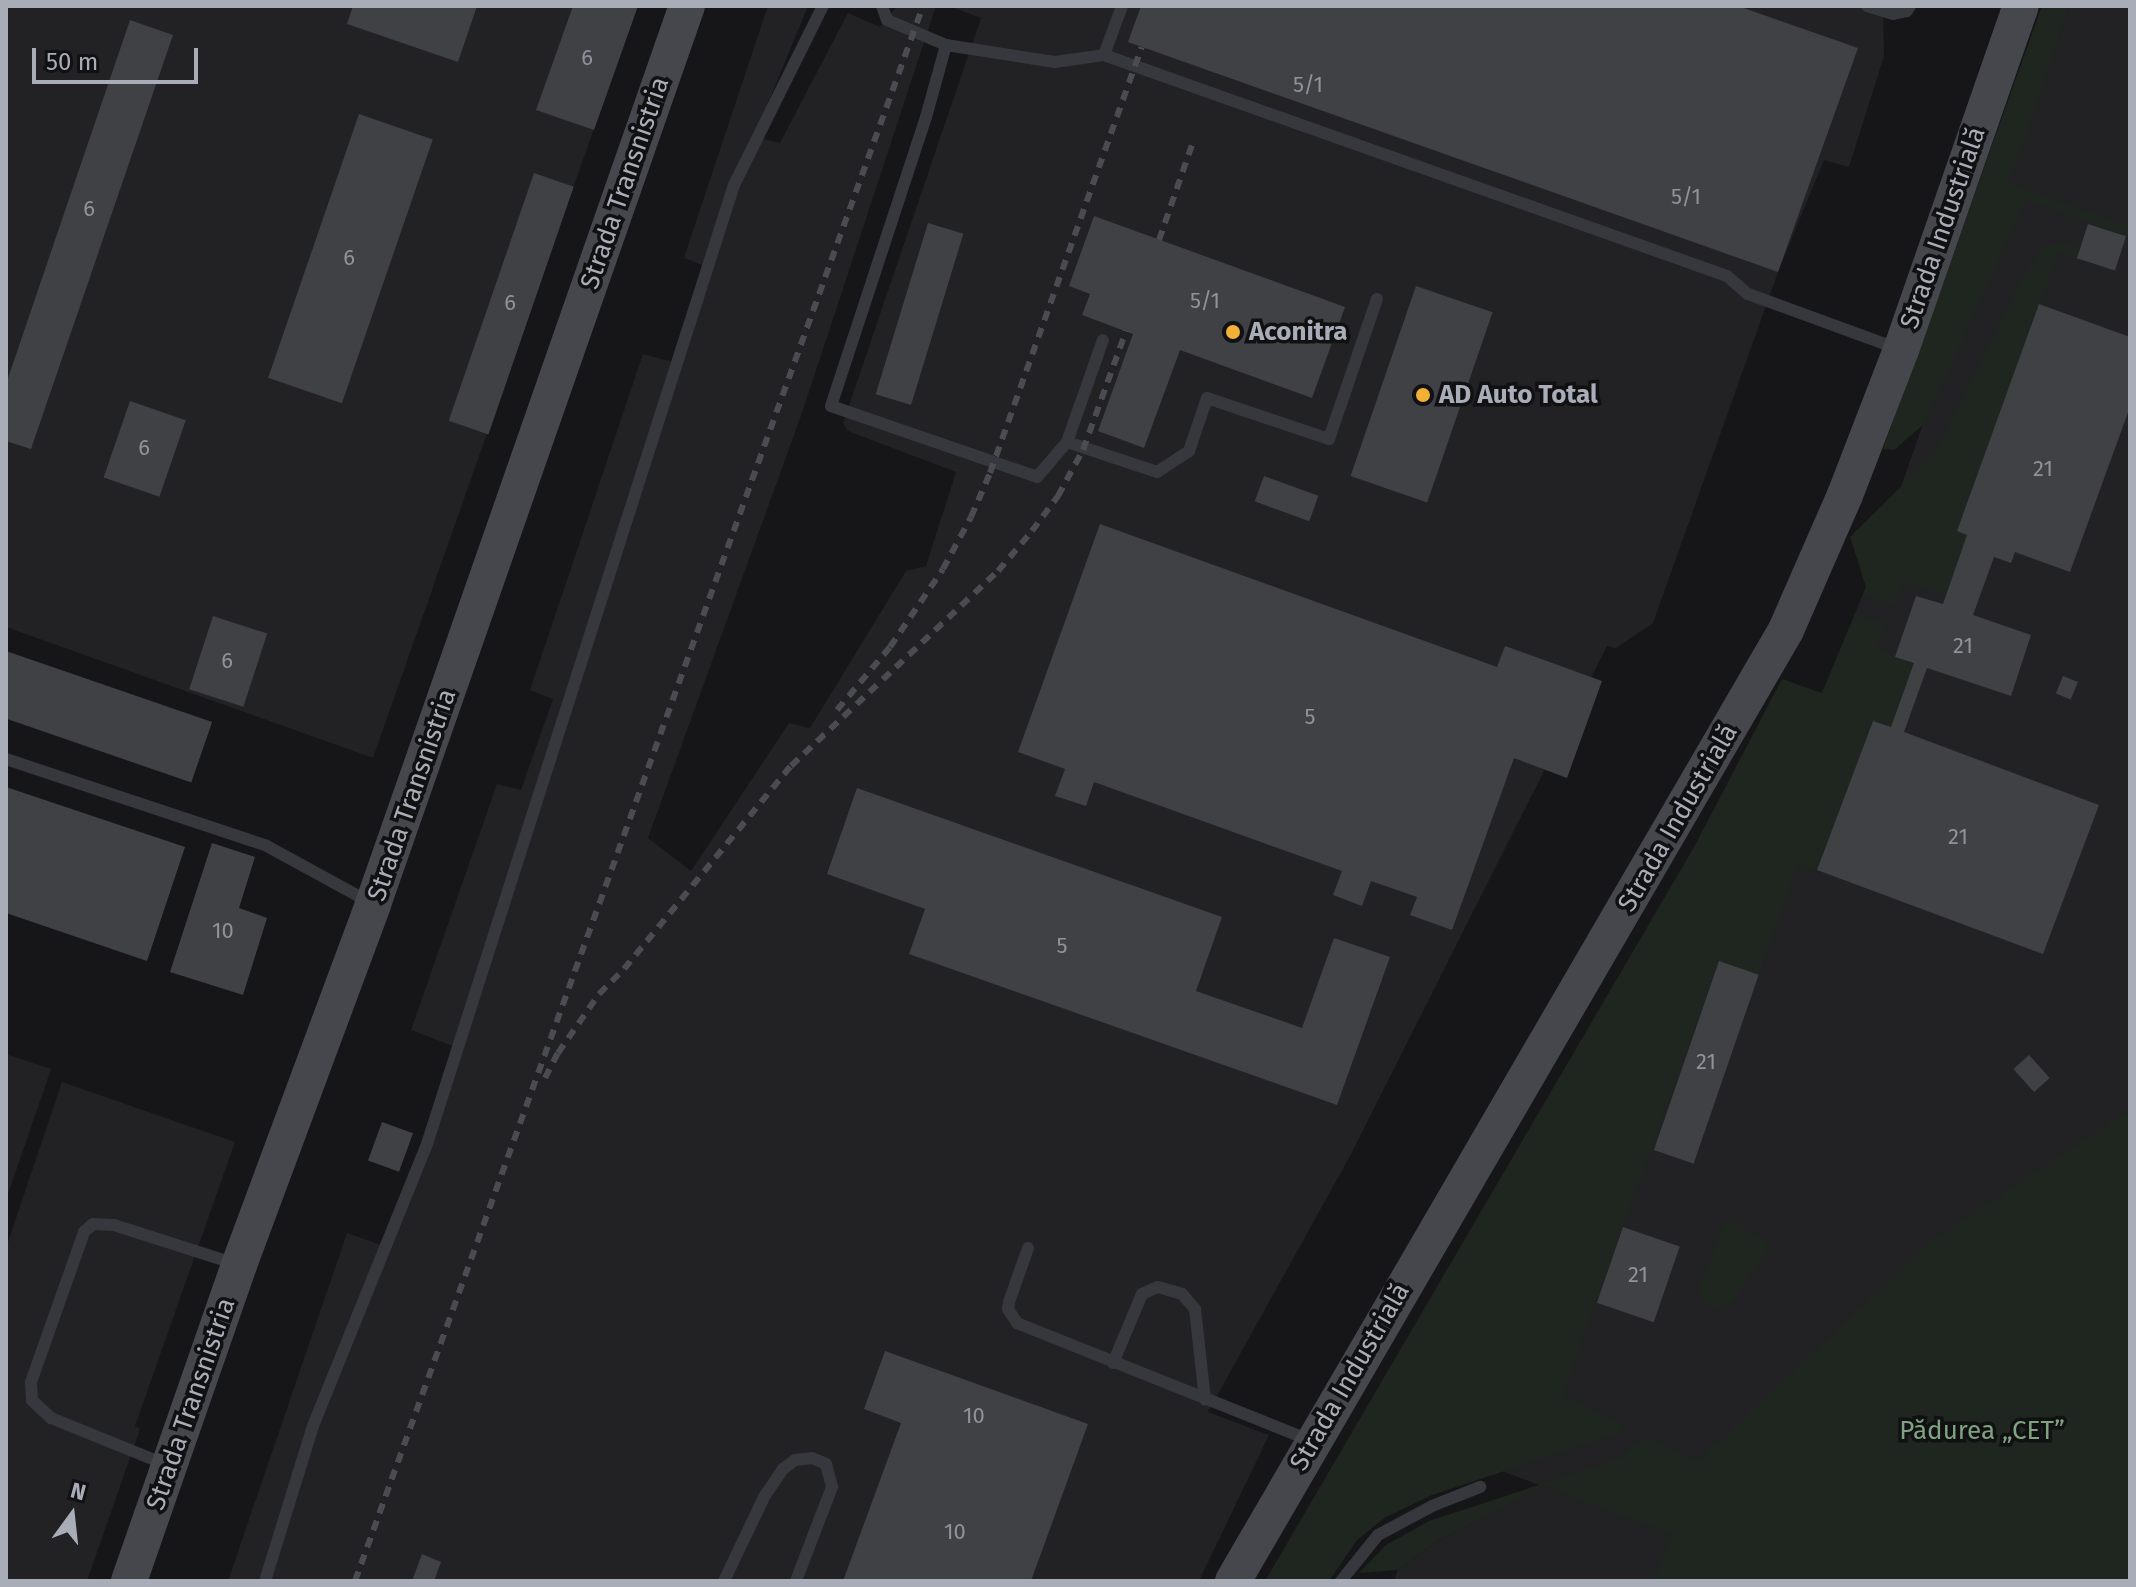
<!DOCTYPE html>
<meta charset="utf-8">
<style>
body{margin:0}
#map{position:relative;width:2136px;height:1587px;overflow:hidden;background:#161618;font-family:"Fira Sans",sans-serif}
div>[style]{position:absolute}
.built>*{inset:0;background:#222225}
.green>*{inset:0;background:#1e261f}
.building>*{inset:0;background:#404145;transform-origin:0 0}
.lane>*{height:12px;margin:-6px;padding:0 6px;transform-origin:6px;border-radius:6px;background:#37383d}
.secondary>*{height:36px;margin:-18px;padding:0 18px;transform-origin:18px;border-radius:18px;background:#45474d}
.rail>*{height:6px;margin-top:-3px;transform-origin:0;background:repeating-linear-gradient(90deg,#4a4c52 0 10px,transparent 0 18px)}
.dots>*{width:22px;height:22px;translate:-50% -50%;box-sizing:border-box;border:4px solid #111113;border-radius:50%}
span{translate:-50% -50%;white-space:nowrap;text-align:center;line-height:1.15;-webkit-text-stroke:7px #111113;paint-order:stroke}
.number-label{font-size:22px;color:#8e929b}
.number-label span{-webkit-text-stroke-width:0}
.street-label{font-size:26px;color:#a8adb8}
.poi-label{font-size:26px;color:#a8adb8;font-weight:700}
.left{translate:0 -50%;text-align:left}
.park-label{font-size:26px;color:#7fa381}
.frame{position:absolute;inset:0;border:8px solid #a8adb8;pointer-events:none}
.north{position:absolute;left:32px;top:1475px;width:80px;height:80px;-webkit-text-stroke:6px #111113;paint-order:stroke;rotate:15deg;font-size:22px;font-weight:700;line-height:32px;text-align:center;color:#a8adb8}
.north::after{content:'';display:block;margin:auto;width:28px;height:36px;background:#a8adb8;clip-path:polygon(50% 0,100% 100%,50% 72%,0 100%)}
.scale{position:absolute;left:32px;top:48px;width:166px;height:36px;box-sizing:border-box;border:4px solid #a8adb8;border-top:0;padding-left:10px;font-size:24px;line-height:28px;white-space:nowrap;color:#a8adb8;-webkit-text-stroke:6px #111113;paint-order:stroke}
</style>
<div id="map">
<div class="built">
<i style="clip-path:polygon(6px 6px,637px 6px,373px 758px,6px 627px)"></i>
<i style="clip-path:polygon(768px 6px,808px 6px,754px 137px,780px 143px,848px 13px,880px 27px,897px 6px,936px 6px,802px 413px,648px 838px,691px 871px,789px 723px,810px 728px,906px 571px,926px 566px,956px 472px,848px 431px,843px 423px,981px 18px,949px 6px,1883px 6px,1884px 56px,1849px 167px,1824px 160px,1778px 272px,1653px 623px,1616px 648px,1607px 646px,1350px 1156px,1208px 1412px,1269px 1435px,1199px 1581px,228px 1581px,347px 1233px,387px 1247px,436px 1135px,458px 1048px,411px 1030px,497px 784px,521px 790px,553px 699px,530px 690px,643px 354px,677px 363px,705px 266px,684px 258px)"></i>
<i style="clip-path:polygon(2069px 6px,2130px 6px,2130px 1138px,1673px 1534px,1653px 1581px,1394px 1581px,1398px 1570px,1439px 1540px,1542px 1486px,1379px 1426px,1822px 693px,1866px 587px)"></i>
<i style="clip-path:polygon(6px 1054px,51px 1069px,6px 1200px)"></i>
<i style="clip-path:polygon(62px 1082px,235px 1142px,135px 1426px,140px 1429px,87px 1581px,6px 1581px,6px 1248px)"></i>
</div>
<div class="green">
<i style="clip-path:polygon(2042px 6px,2069px 6px,2009px 183px,2130px 227px,2130px 237px,2026px 200px,1924px 424px,1894px 450px,1883px 449px)"></i>
<i style="clip-path:polygon(2059px 242px,2080px 249px,2077px 258px,2059px 252px,1957px 530px,1967px 535px,1946px 596px,1902px 581px,1894px 606px,1863px 594px,1866px 587px,1850px 537px,1934px 454px,2024px 274px,2043px 249px)"></i>
<i style="clip-path:polygon(1855px 614px,1886px 624px,1877px 650px,1914px 663px,1891px 727px,1873px 721px,1817px 870px,1797px 864px,1759px 975px,1719px 961px,1562px 1395px,1625px 1426px,1618px 1433px,1432px 1495px,1386px 1517px,1357px 1540px,1329px 1581px,1265px 1581px,1694px 847px,1782px 679px,1822px 693px)"></i>
<i style="clip-path:polygon(2130px 1110px,2130px 1581px,1653px 1581px,1672px 1534px,1543px 1486px,1439px 1540px,1398px 1570px,1359px 1573px,1386px 1545px,1429px 1521px,1621px 1458px,1645px 1436px,1698px 1461px,1932px 1240px)"></i>
<i style="clip-path:polygon(1731px 1220px,1768px 1242px,1767px 1252px,1733px 1301px,1716px 1309px,1703px 1301px,1699px 1289px,1724px 1223px)"></i>
</div>
<div class="building">
<i style="clip-path:polygon(353px 6px,477px 6px,458px 62px,347px 24px)"></i>
<i style="clip-path:polygon(573px 6px,638px 6px,594px 130px,536px 110px)"></i>
<i style="clip-path:polygon(1141px 6px,1738px 6px,1858px 48px,1778px 272px,1128px 42px)"></i>
<i style="clip-path:polygon(130px 20px,173px 35px,31px 449px,6px 441px,6px 384px)"></i>
<i style="left:359px;top:114px;width:78px;height:279px;rotate:19deg"></i>
<i style="left:534px;top:173px;width:42px;height:262px;rotate:19deg"></i>
<i style="clip-path:polygon(1094px 216px,1345px 307px,1312px 398px,1180px 350px,1144px 448px,1098px 431px,1133px 334px,1082px 315px,1090px 294px,1069px 286px)"></i>
<i style="left:928px;top:223px;width:37px;height:179px;rotate:17deg"></i>
<i style="left:2088px;top:224px;width:40px;height:36px;rotate:18deg"></i>
<i style="left:1416px;top:286px;width:81px;height:201px;rotate:19deg"></i>
<i style="clip-path:polygon(2039px 304px,2130px 337px,2130px 407px,2070px 572px,2015px 552px,2011px 563px,1994px 557px,1973px 615px,2031px 635px,2011px 696px,1927px 668px,1904px 732px,2099px 805px,2043px 954px,1817px 870px,1873px 721px,1891px 727px,1914px 663px,1895px 657px,1916px 596px,1943px 604px,1967px 535px,1957px 531px)"></i>
<i style="left:130px;top:401px;width:59px;height:81px;rotate:19deg"></i>
<i style="left:1264px;top:476px;width:58px;height:27px;rotate:20deg"></i>
<i style="clip-path:polygon(1100px 524px,1497px 667px,1505px 646px,1602px 681px,1567px 778px,1514px 758px,1452px 930px,1410px 915px,1417px 897px,1371px 881px,1362px 906px,1333px 895px,1342px 871px,1094px 782px,1086px 806px,1055px 796px,1065px 769px,1018px 752px)"></i>
<i style="left:213px;top:616px;width:57px;height:77px;rotate:18deg"></i>
<i style="left:6px;top:651px;width:218px;height:64px;rotate:19deg"></i>
<i style="left:2063px;top:676px;width:16px;height:19px;rotate:22deg"></i>
<i style="clip-path:polygon(6px 787px,185px 847px,147px 961px,6px 913px)"></i>
<i style="clip-path:polygon(857px 788px,1222px 917px,1196px 991px,1302px 1028px,1334px 938px,1390px 957px,1337px 1105px,909px 954px,925px 909px,827px 874px)"></i>
<i style="clip-path:polygon(212px 843px,255px 857px,239px 908px,267px 918px,243px 995px,170px 972px)"></i>
<i style="left:1719px;top:961px;width:42px;height:200px;rotate:19deg"></i>
<i style="left:2029px;top:1055px;width:31px;height:21px;rotate:48deg"></i>
<i style="left:382px;top:1122px;width:33px;height:41px;rotate:20deg"></i>
<i style="left:1623px;top:1227px;width:60px;height:80px;rotate:19deg"></i>
<i style="clip-path:polygon(885px 1351px,1088px 1424px,1031px 1581px,843px 1581px,901px 1423px,864px 1409px)"></i>
<i style="clip-path:polygon(422px 1554px,441px 1562px,434px 1581px,412px 1581px)"></i>
</div>
<div class="lane">
<i style="left:882px;top:6px;width:15px;rotate:70deg"></i>
<i style="left:887px;top:20px;width:64px;rotate:23deg"></i>
<i style="left:946px;top:45px;width:75px;rotate:105.5deg"></i>
<i style="left:926px;top:117px;width:304px;rotate:108.2deg"></i>
<i style="left:831px;top:406px;width:218px;rotate:19deg"></i>
<i style="left:1037px;top:477px;width:46px;rotate:-49.4deg"></i>
<i style="left:1067px;top:442px;width:95px;rotate:18.4deg"></i>
<i style="left:1157px;top:472px;width:38px;rotate:-33deg"></i>
<i style="left:1189px;top:451px;width:56px;rotate:-71.2deg"></i>
<i style="left:1207px;top:398px;width:129px;rotate:18.6deg"></i>
<i style="left:1329px;top:439px;width:148px;rotate:-71.1deg"></i>
<i style="left:1867px;top:6px;width:27px;rotate:17deg"></i>
<i style="left:1893px;top:14px;width:14px;rotate:-12deg"></i>
<i style="left:1907px;top:11px;width:6px;rotate:-59deg"></i>
<i style="left:946px;top:45px;width:110px;rotate:8.9deg"></i>
<i style="left:1055px;top:62px;width:49px;rotate:-8.1deg"></i>
<i style="left:1104px;top:55px;width:661px;rotate:19.53deg"></i>
<i style="left:1727px;top:276px;width:28px;rotate:41deg"></i>
<i style="left:1748px;top:294px;width:160px;rotate:20.1deg"></i>
<i style="left:1104px;top:55px;width:52px;rotate:-69.8deg"></i>
<i style="left:1067px;top:442px;width:108px;rotate:-70.6deg"></i>
<i style="left:6px;top:759px;width:273px;rotate:18.4deg"></i>
<i style="left:265px;top:845px;width:121px;rotate:28.7deg"></i>
<i style="left:1028px;top:1248px;width:57px;rotate:109.4deg"></i>
<i style="left:1009px;top:1302px;width:7px;rotate:98deg"></i>
<i style="left:1008px;top:1309px;width:17px;rotate:57deg"></i>
<i style="left:1017px;top:1323px;width:318px;rotate:21.8deg"></i>
<i style="left:1113px;top:1363px;width:75px;rotate:-67.2deg"></i>
<i style="left:1142px;top:1294px;width:17px;rotate:-24deg"></i>
<i style="left:1158px;top:1287px;width:25px;rotate:16deg"></i>
<i style="left:1182px;top:1294px;width:20px;rotate:49deg"></i>
<i style="left:1195px;top:1309px;width:91px;rotate:83.7deg"></i>
<i style="left:167px;top:1465px;width:125px;rotate:-157.9deg"></i>
<i style="left:51px;top:1418px;width:26px;rotate:-137deg"></i>
<i style="left:32px;top:1400px;width:18px;rotate:-93deg"></i>
<i style="left:31px;top:1382px;width:159px;rotate:-70.5deg"></i>
<i style="left:84px;top:1232px;width:12px;rotate:-42deg"></i>
<i style="left:93px;top:1224px;width:21px;rotate:3deg"></i>
<i style="left:114px;top:1225px;width:128px;rotate:17.7deg"></i>
<i style="left:265px;top:1581px;width:162px;rotate:-72.8deg"></i>
<i style="left:313px;top:1426px;width:304px;rotate:-68deg"></i>
<i style="left:427px;top:1144px;width:1007px;rotate:-72.25deg"></i>
<i style="left:734px;top:185px;width:200px;rotate:-63.6deg"></i>
<i style="left:724px;top:1581px;width:93px;rotate:-64.5deg"></i>
<i style="left:764px;top:1497px;width:34px;rotate:-56deg"></i>
<i style="left:783px;top:1469px;width:15px;rotate:-37deg"></i>
<i style="left:795px;top:1460px;width:17px;rotate:-7deg"></i>
<i style="left:812px;top:1458px;width:15px;rotate:23deg"></i>
<i style="left:826px;top:1464px;width:24px;rotate:75deg"></i>
<i style="left:832px;top:1487px;width:101px;rotate:111deg"></i>
<i style="left:1341px;top:1581px;width:59px;rotate:-51.2deg"></i>
<i style="left:1378px;top:1535px;width:61px;rotate:-28.2deg"></i>
<i style="left:1432px;top:1506px;width:52px;rotate:-21.6deg"></i>
</div>
<div class="secondary">
<i style="left:129px;top:1581px;width:335px;rotate:-70.8deg"></i>
<i style="left:239px;top:1265px;width:385px;rotate:-69.6deg"></i>
<i style="left:373px;top:904px;width:951px;rotate:-70.73deg"></i>
<i style="left:1233px;top:1581px;width:1100px;rotate:-59.82deg"></i>
<i style="left:1786px;top:630px;width:147px;rotate:-66.4deg"></i>
<i style="left:1845px;top:495px;width:155px;rotate:-68.9deg"></i>
<i style="left:1901px;top:350px;width:364px;rotate:-70.8deg"></i>
</div>
<div class="rail">
<i style="left:1159px;top:240px;width:107px;rotate:-70.9deg"></i>
<i style="left:837px;top:710px;width:82px;rotate:-49.9deg"></i>
<i style="left:890px;top:647px;width:94px;rotate:-55.8deg"></i>
<i style="left:943px;top:569px;width:59px;rotate:-61.7deg"></i>
<i style="left:971px;top:517px;width:48px;rotate:-66.6deg"></i>
<i style="left:990px;top:473px;width:452px;rotate:-70.4deg"></i>
<i style="left:545px;top:1078px;width:28px;rotate:-63deg"></i>
<i style="left:558px;top:1053px;width:72px;rotate:-55.2deg"></i>
<i style="left:599px;top:994px;width:35px;rotate:-45deg"></i>
<i style="left:624px;top:969px;width:263px;rotate:-50.6deg"></i>
<i style="left:791px;top:766px;width:284px;rotate:-43.3deg"></i>
<i style="left:998px;top:571px;width:52px;rotate:-49.6deg"></i>
<i style="left:1032px;top:531px;width:44px;rotate:-53.4deg"></i>
<i style="left:1058px;top:496px;width:52px;rotate:-61.5deg"></i>
<i style="left:1083px;top:450px;width:127px;rotate:-70.1deg"></i>
<i style="left:355px;top:1581px;width:1674px;rotate:-70.17deg"></i>
</div>
<div class="dots">
<i style="left:1233px;top:332px;background:#f2b134"></i>
<i style="left:1423px;top:395px;background:#f2b134"></i>
</div>
<div class="number-label">
<span style="left:587px;top:58px">6</span>
<span style="left:1308px;top:85px">5/1</span>
<span style="left:1686px;top:197px">5/1</span>
<span style="left:89px;top:209px">6</span>
<span style="left:349px;top:258px">6</span>
<span style="left:1205px;top:301px">5/1</span>
<span style="left:510px;top:303px">6</span>
<span style="left:144px;top:448px">6</span>
<span style="left:2043px;top:469px">21</span>
<span style="left:1963px;top:646px">21</span>
<span style="left:227px;top:661px">6</span>
<span style="left:1310px;top:717px">5</span>
<span style="left:1958px;top:837px">21</span>
<span style="left:223px;top:931px">10</span>
<span style="left:1062px;top:946px">5</span>
<span style="left:1706px;top:1062px">21</span>
<span style="left:1638px;top:1275px">21</span>
<span style="left:974px;top:1416px">10</span>
<span style="left:955px;top:1532px">10</span>
</div>
<div class="street-label">
<span style="left:625px;top:183px;rotate:-71deg">Strada Transnistria</span>
<span style="left:1943px;top:228px;rotate:-71deg">Strada Industrială</span>
<span style="left:412px;top:795px;rotate:-71deg">Strada Transnistria</span>
<span style="left:1678px;top:818px;rotate:-60deg">Strada Industrială</span>
<span style="left:1350px;top:1377px;rotate:-60deg">Strada Industrială</span>
<span style="left:191px;top:1404px;rotate:-71deg">Strada Transnistria</span>
</div>
<div class="poi-label">
<span class="left" style="left:1249px;top:332px">Aconitra</span>
<span class="left" style="left:1439px;top:395px">AD Auto Total</span>
</div>
<div class="park-label">
<span style="left:1982px;top:1431px">Pădurea „CET”</span>
</div>
<div class="frame"></div>
<div class="north">N</div>
<div class="scale">50 m</div>
</div>
